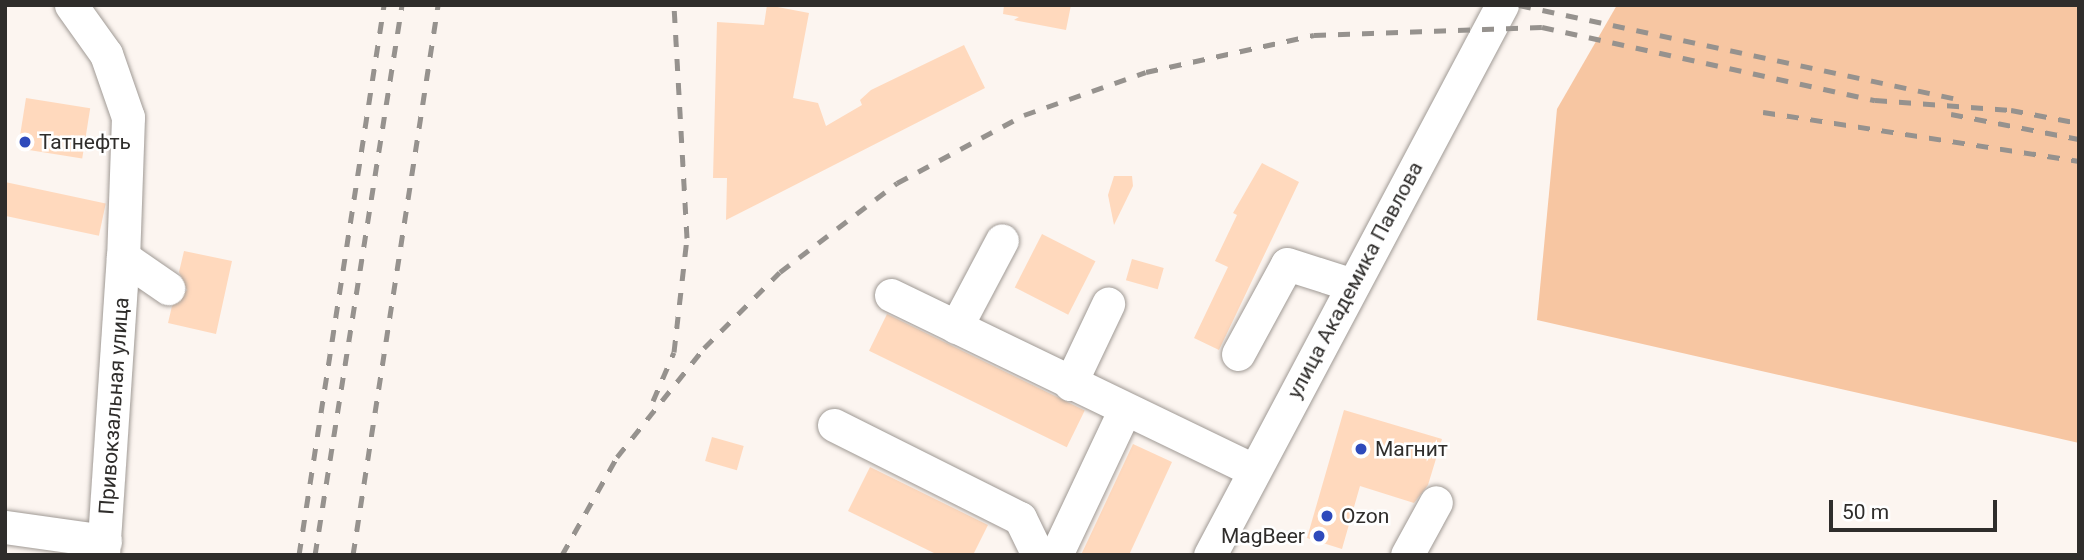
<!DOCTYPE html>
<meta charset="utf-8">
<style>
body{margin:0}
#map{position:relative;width:2084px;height:560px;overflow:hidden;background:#fcf5f0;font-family:Roboto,sans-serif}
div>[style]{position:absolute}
.green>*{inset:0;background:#f7c6a2}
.building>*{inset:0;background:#ffd9bd;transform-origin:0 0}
.roads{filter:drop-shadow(0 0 2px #a09a95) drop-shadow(0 0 2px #a09a95)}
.minor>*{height:33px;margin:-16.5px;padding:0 16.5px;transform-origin:16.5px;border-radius:16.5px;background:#fff}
.rail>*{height:5px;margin-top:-2.5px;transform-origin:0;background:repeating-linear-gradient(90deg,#96928e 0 12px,transparent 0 24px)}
.dots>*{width:19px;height:19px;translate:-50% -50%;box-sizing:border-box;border:4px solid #fff;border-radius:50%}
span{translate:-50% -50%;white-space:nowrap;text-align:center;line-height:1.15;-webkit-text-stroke:5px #fff;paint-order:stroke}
.poi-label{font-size:21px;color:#2f2d2b}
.left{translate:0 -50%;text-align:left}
.right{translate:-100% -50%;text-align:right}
.street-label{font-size:21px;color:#2f2d2b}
.frame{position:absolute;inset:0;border:7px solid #2f2d2b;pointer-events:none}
.scale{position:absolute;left:1829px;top:500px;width:168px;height:32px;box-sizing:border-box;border:4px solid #2f2d2b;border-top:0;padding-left:9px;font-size:21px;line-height:24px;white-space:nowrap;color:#2f2d2b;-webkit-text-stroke:5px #fff;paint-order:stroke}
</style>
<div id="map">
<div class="green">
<i style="clip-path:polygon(1617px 5px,2079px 5px,2079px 443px,1537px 320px,1557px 109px)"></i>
</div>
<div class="building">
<i style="clip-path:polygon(767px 5px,809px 13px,793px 98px,818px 103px,826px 126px,862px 105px,860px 100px,871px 90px,964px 45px,985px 88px,726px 220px,727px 178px,713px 178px,717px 22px,764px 25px)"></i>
<i style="clip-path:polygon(1004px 5px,1071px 5px,1066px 30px,1014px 20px,1019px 17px,1003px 14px)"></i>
<i style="left:26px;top:98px;width:65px;height:51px;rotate:9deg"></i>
<i style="clip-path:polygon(1262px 163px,1299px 182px,1219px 350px,1194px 338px,1228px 267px,1215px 261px,1237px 215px,1233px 213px)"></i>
<i style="clip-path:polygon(1114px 176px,1132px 176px,1133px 186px,1114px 225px,1108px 195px)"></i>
<i style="left:5px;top:182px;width:103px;height:33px;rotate:12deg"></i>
<i style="left:1042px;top:234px;width:60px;height:60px;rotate:27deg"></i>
<i style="clip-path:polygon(184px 251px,232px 261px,216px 334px,168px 323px,172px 306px,187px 290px,179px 272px)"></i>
<i style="left:1132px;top:259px;width:33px;height:22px;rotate:16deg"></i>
<i style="left:887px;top:314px;width:220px;height:41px;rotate:26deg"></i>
<i style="clip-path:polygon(1344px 410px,1442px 439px,1428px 485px,1414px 503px,1360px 486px,1342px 549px,1307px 538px)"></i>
<i style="left:712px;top:437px;width:33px;height:25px;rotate:16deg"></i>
<i style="clip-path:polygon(1133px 444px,1172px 462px,1129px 555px,1081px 555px)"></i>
<i style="clip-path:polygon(870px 467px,988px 525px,973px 555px,938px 555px,848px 511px)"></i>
</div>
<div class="roads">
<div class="minor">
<i style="left:71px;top:5px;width:60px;rotate:54.5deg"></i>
<i style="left:106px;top:54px;width:67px;rotate:70.8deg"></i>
<i style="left:128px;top:117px;width:140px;rotate:92deg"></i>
<i style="left:123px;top:257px;width:55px;rotate:34.6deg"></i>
<i style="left:891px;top:295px;width:402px;rotate:25.8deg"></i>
<i style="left:956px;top:327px;width:98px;rotate:-62.1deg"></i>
<i style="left:1238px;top:354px;width:102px;rotate:-61.4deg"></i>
<i style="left:1287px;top:264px;width:69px;rotate:17.7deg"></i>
<i style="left:1070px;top:384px;width:89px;rotate:-64.6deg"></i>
<i style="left:834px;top:425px;width:208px;rotate:26.6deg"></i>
<i style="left:1020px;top:518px;width:41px;rotate:64.1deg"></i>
<i style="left:5px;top:527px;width:101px;rotate:8deg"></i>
<i style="left:103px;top:555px;width:299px;rotate:-86.2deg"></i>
<i style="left:1056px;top:555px;width:159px;rotate:-64.7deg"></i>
<i style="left:1210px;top:555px;width:623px;rotate:-62.04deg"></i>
<i style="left:1407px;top:555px;width:60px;rotate:-61.3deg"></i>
</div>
</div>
<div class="rail">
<i style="left:1519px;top:5px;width:444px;rotate:12.1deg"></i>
<i style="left:1763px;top:112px;width:320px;rotate:8.8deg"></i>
<i style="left:1951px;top:114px;width:130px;rotate:11.1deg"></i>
<i style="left:653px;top:401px;width:53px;rotate:-66.8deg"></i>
<i style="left:674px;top:352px;width:115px;rotate:-83.5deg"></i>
<i style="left:687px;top:238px;width:233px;rotate:-93.2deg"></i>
<i style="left:299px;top:555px;width:557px;rotate:-81.21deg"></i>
<i style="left:315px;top:555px;width:557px;rotate:-81.01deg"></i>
<i style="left:353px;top:555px;width:557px;rotate:-81.21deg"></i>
<i style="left:562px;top:555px;width:112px;rotate:-60.7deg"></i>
<i style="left:617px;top:457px;width:139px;rotate:-51.4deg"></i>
<i style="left:704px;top:348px;width:107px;rotate:-45deg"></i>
<i style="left:780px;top:272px;width:147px;rotate:-37.3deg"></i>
<i style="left:897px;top:183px;width:144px;rotate:-28.2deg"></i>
<i style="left:1024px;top:115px;width:129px;rotate:-19.4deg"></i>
<i style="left:1146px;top:72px;width:172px;rotate:-12.4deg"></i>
<i style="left:1314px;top:35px;width:228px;rotate:-2deg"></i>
<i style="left:1542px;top:27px;width:341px;rotate:12.4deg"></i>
<i style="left:1875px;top:100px;width:136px;rotate:4.2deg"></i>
<i style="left:2011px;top:110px;width:69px;rotate:10.8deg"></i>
</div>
<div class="dots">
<i style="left:25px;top:142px;background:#2e4abb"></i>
<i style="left:1361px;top:449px;background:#2e4abb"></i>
<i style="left:1327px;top:516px;background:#2e4abb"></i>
<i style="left:1319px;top:536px;background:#2e4abb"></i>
</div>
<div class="poi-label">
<span class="left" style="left:39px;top:142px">Татнефть</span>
<span class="left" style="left:1375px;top:449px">Магнит</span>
<span class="left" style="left:1341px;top:516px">Ozon</span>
<span class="right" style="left:1305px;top:536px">MagBeer</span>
</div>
<div class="street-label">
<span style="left:1355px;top:280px;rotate:-62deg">улица Академика Павлова</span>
<span style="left:114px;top:406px;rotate:-86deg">Привокзальная улица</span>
</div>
<div class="frame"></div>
<div class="scale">50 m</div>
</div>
